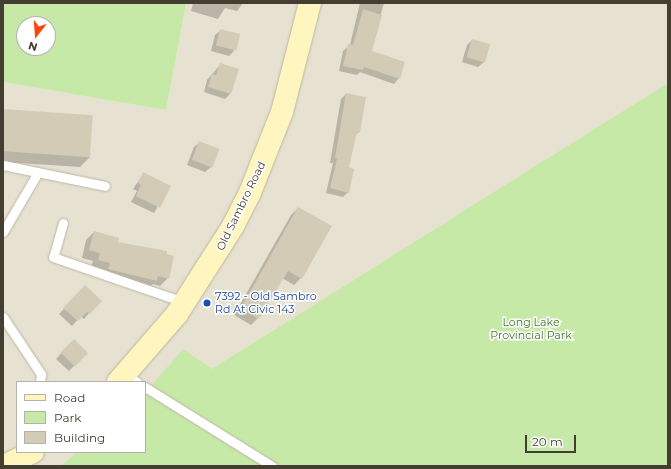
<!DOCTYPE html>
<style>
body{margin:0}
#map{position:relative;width:671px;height:469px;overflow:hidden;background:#f2efe2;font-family:Montserrat,sans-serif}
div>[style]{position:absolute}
.residential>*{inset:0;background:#e6e1d0}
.green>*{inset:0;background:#c6e9a8}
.shadow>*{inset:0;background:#0003}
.building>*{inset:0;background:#d4cbb7;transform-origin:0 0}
.roads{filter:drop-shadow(0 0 1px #beb7a4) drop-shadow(0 0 1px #beb7a4)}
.service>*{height:9px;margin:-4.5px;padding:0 4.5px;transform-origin:4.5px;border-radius:4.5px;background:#fff}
.secondary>*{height:22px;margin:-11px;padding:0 11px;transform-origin:11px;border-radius:11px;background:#fff5bf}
.dots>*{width:11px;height:11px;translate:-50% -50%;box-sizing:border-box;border:2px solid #fff;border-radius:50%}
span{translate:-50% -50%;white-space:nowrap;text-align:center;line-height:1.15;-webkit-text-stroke:3px #fff;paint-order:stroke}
.street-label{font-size:11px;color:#443e32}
.transit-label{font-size:11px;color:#164399}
.left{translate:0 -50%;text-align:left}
.park-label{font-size:11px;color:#3c7724}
.frame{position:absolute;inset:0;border:4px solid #443e32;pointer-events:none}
.legend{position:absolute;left:16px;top:381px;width:130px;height:72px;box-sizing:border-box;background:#fff;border:1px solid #b4b2ad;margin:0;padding:5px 7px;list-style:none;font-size:12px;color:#443e32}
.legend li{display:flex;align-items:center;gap:8px;height:20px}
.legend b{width:20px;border:1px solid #b4b2ad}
.north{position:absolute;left:16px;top:16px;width:40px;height:40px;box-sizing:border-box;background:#fff;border:1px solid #b4b2ad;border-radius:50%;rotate:197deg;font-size:11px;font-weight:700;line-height:16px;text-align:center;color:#443e32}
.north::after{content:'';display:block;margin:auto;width:14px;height:18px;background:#ff460c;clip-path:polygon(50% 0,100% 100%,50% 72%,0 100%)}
.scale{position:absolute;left:525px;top:435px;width:51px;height:18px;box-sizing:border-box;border:2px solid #443e32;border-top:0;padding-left:5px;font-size:12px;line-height:14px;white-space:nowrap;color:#443e32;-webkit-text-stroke:3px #fff;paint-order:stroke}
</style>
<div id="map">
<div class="residential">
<i style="clip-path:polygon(186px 3px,668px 3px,668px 83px,212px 370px,183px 350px,145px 393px,145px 382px,17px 382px,17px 452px,78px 452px,60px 466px,3px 466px,3px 82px,166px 110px)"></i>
</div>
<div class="green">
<i style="clip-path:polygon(evenodd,3px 3px,186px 3px,166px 110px,3px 82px,3px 3px,24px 24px,48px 24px,48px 48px,24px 48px,24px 24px)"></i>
<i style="clip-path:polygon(668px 83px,668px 466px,60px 466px,78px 452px,145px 452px,145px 393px,183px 349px,212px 369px)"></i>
</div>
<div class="shadow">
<i style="clip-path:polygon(193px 3px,243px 3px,237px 11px,225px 8px,218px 19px,191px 11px)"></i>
<i style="clip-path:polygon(360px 3px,384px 3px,370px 52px,399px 78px,394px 84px,360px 72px,357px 75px,339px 71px,343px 51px,350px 45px)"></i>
<i style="clip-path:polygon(221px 30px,234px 51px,229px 56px,211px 51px,215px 35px)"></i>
<i style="clip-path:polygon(472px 40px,484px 62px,478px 67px,462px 62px,467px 45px)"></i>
<i style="clip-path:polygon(221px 64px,230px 94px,225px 99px,204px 92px,207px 80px)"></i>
<i style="clip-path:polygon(346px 94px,359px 132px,355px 135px,348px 168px,348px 192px,343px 197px,326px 193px,333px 163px,330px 163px,341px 99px)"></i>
<i style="clip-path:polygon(3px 110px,90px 157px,80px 167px,3px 162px)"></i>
<i style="clip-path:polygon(200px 142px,211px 167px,205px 172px,187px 165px,194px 147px)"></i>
<i style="clip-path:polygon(144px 173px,170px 186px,154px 213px,131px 202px,137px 191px,133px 189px)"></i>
<i style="clip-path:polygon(298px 208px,301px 278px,294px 285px,282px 278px,258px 318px,251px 325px,234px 315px,291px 215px)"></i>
<i style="clip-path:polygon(94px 232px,117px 243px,168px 278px,160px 286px,153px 284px,148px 288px,91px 267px,93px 261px,82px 258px,86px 240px)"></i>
<i style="clip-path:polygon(80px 292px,100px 301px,84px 319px,81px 316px,72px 326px,59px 314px)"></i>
<i style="clip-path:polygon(68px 346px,87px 353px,69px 371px,56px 359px)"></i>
</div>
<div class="building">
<i style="clip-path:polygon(363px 9px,382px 15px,372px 51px,405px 62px,400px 79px,364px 67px,363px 70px,343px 66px,348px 44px,353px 45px)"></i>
<i style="left:220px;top:29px;width:21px;height:17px;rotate:14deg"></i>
<i style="left:472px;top:39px;width:19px;height:19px;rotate:16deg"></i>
<i style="clip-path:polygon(220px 63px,239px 69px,231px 94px,208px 87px,212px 74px,216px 75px)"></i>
<i style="clip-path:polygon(346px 93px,366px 97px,360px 132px,357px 132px,349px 167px,354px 169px,349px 193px,330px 188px,337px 159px,335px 158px)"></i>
<i style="left:3px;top:109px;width:90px;height:42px;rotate:4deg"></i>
<i style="left:199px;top:141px;width:22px;height:20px;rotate:21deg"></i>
<i style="clip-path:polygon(143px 172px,171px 186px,160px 208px,136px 196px,141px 185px,138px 183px)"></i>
<i style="clip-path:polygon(298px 207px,332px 226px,302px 279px,288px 271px,259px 319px,241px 308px)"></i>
<i style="clip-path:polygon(94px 231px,119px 238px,118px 242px,167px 251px,167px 254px,174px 256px,169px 279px,158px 276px,157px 281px,108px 269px,110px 263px,98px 260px,100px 253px,89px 250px)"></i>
<i style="clip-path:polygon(85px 285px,102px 301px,90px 314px,87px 312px,78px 321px,63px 308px)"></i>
<i style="left:74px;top:339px;width:20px;height:19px;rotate:45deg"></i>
</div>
<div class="roads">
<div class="service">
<i style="left:3px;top:165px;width:104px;rotate:11.6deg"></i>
<i style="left:63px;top:223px;width:35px;rotate:106deg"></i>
<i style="left:53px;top:257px;width:139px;rotate:19deg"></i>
<i style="left:3px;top:232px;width:69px;rotate:-59.7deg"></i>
<i style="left:3px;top:317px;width:69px;rotate:56.3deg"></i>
<i style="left:41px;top:374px;width:8px;rotate:97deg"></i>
<i style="left:125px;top:375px;width:14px;rotate:30deg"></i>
<i style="left:145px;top:387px;width:150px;rotate:31.9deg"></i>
</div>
<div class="secondary">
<i style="left:118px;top:382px;width:90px;rotate:-49.1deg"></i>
<i style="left:177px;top:314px;width:104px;rotate:-57.5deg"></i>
<i style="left:233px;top:226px;width:35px;rotate:-63deg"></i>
<i style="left:249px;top:195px;width:89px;rotate:-68.3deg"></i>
<i style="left:282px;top:112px;width:113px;rotate:-75.6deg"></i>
<i style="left:4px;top:466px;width:32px;rotate:-26deg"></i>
</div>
</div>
<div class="dots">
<i style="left:207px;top:303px;background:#1a4fb4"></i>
</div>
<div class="street-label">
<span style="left:241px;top:206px;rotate:-64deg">Old Sambro Road</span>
</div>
<div class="transit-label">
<span class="left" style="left:215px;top:303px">7392 - Old Sambro<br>Rd At Civic 143</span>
</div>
<div class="park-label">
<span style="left:531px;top:329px">Long Lake<br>Provincial Park</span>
</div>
<div class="frame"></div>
<ul class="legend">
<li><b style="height:5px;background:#fff5bf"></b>Road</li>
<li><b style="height:11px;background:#c6e9a8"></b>Park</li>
<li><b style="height:11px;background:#d4cbb7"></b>Building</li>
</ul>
<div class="north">N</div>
<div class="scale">20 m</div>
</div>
